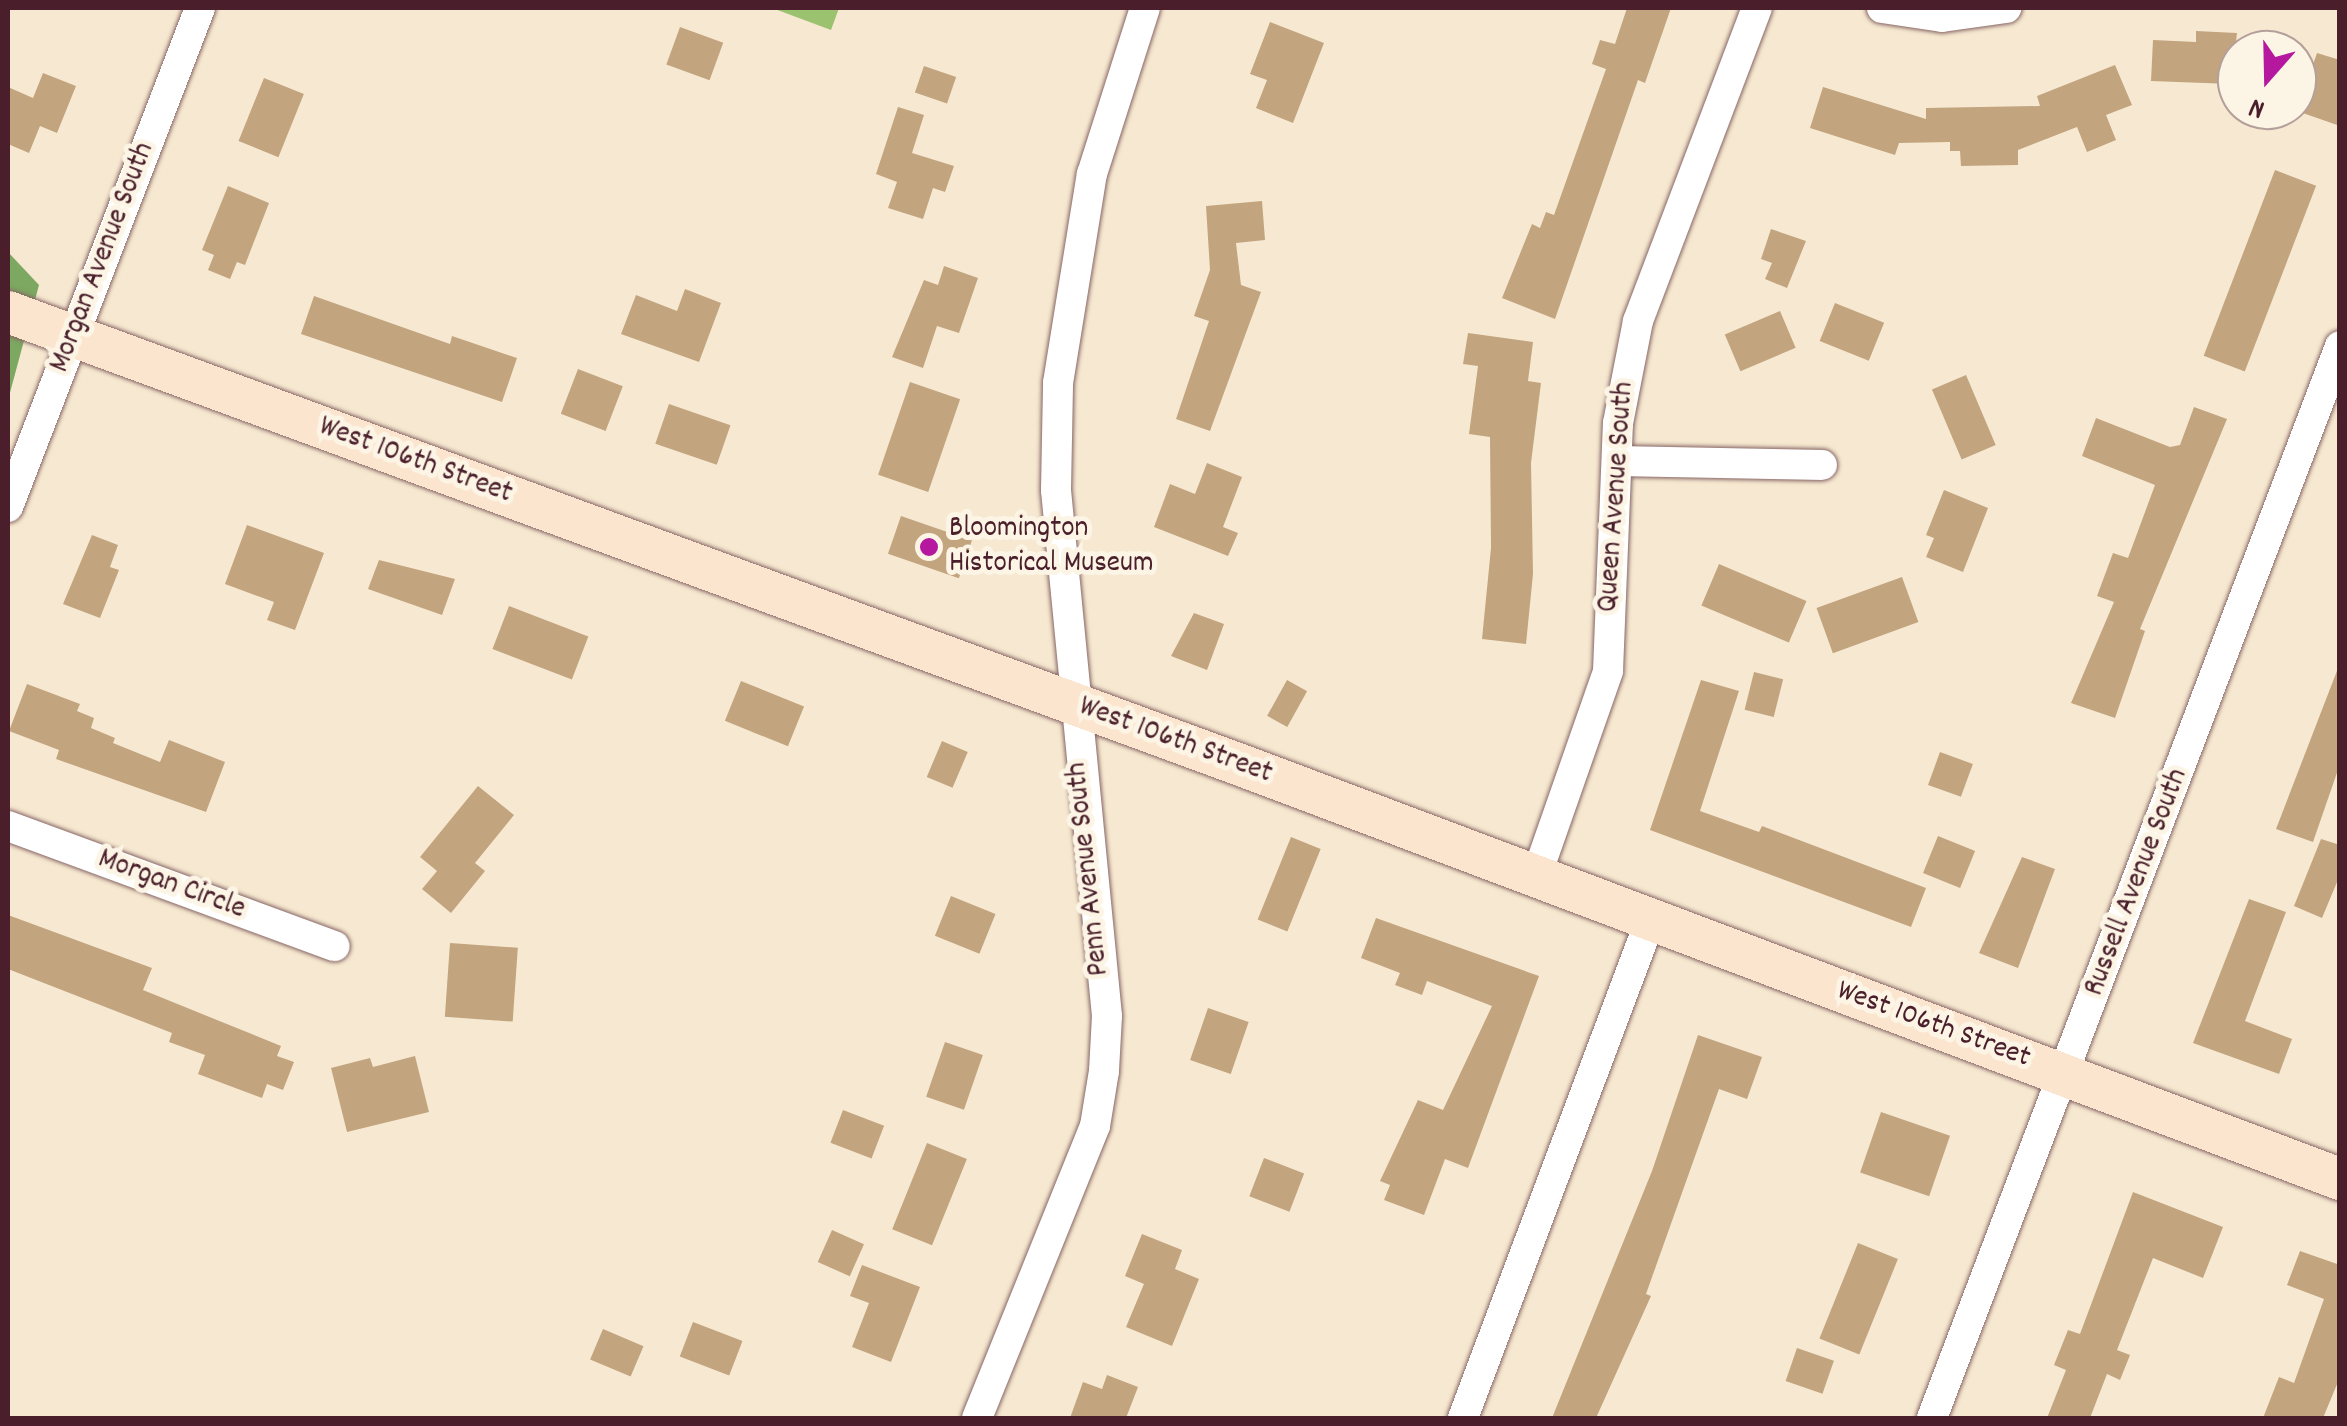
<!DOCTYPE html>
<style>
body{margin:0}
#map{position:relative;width:2347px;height:1426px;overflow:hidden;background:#f7e9d1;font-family:Dekko,sans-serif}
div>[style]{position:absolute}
.green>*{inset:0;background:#9bc26e}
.forest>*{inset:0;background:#7ca861}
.building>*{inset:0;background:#c2a47f;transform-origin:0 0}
.roads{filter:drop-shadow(0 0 2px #876665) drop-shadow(0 0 2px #876665)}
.street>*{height:30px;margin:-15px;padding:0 15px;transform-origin:15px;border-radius:15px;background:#fff}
.secondary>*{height:42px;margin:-21px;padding:0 21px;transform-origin:21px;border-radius:21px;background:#fce5cf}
.dots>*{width:28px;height:28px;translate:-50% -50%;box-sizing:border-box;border:5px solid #fcf5e5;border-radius:50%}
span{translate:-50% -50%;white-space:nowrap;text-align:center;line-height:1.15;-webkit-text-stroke:10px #fcf5e5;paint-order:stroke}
.street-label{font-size:30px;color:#4a1f2b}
.poi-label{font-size:30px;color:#4a1f2b}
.left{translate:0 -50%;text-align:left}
.frame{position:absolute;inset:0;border:10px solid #4a1f2b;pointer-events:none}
.north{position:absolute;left:2217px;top:30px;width:100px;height:100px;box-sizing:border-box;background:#fcf5e5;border:2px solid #b59f9b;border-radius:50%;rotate:200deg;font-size:28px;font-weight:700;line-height:40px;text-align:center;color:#4a1f2b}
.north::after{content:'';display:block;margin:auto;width:35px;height:45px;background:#b5179e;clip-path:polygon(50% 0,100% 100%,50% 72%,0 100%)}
</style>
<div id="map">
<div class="green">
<i style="clip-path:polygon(772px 8px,839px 8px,831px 30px)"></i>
</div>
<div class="forest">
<i style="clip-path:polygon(8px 252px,39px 285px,8px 400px)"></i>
</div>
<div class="building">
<i style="clip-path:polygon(1627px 8px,1671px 8px,1645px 83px,1638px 80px,1555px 319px,1502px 298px,1532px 224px,1540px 228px,1546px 212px,1554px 215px,1606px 69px,1592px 64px,1600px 40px,1615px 44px)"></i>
<i style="clip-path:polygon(1270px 22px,1324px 43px,1293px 123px,1256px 108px,1267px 80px,1250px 74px)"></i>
<i style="left:680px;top:27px;width:46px;height:40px;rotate:20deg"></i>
<i style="clip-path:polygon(2196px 31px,2237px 33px,2231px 84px,2151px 81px,2153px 40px,2196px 42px)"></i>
<i style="clip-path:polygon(2317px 53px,2340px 60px,2340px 126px,2297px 111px)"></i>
<i style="clip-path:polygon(2115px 65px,2132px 105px,2106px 115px,2116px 140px,2087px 152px,2077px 127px,2018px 150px,2018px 165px,1961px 166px,1960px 151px,1950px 151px,1950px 142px,1899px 143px,1895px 155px,1810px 128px,1823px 87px,1926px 119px,1926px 108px,2040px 106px,2037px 96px)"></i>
<i style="left:924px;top:66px;width:34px;height:28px;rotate:19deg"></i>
<i style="clip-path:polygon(43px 73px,76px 86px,57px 133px,40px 126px,29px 153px,8px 144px,8px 87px,33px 98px)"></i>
<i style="left:264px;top:78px;width:43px;height:68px;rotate:22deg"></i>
<i style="clip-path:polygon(898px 107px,924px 115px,912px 153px,954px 166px,945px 192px,933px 188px,923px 219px,888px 208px,897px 182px,876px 174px)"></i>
<i style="left:2275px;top:170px;width:44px;height:199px;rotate:21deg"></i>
<i style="clip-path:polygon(228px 186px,269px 203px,245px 265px,237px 262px,230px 279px,208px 270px,214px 255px,202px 250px)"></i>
<i style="clip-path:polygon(1262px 201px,1265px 240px,1236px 243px,1241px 285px,1261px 292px,1210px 431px,1176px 419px,1209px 321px,1194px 316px,1210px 270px,1206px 206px)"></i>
<i style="clip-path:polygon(1771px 229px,1806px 241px,1787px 288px,1765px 279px,1772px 263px,1761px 259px)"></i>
<i style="clip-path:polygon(944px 266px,978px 278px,959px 333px,937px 326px,923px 368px,892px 357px,924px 280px,938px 285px)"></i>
<i style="clip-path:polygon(685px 289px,721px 303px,699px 362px,621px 334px,636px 295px,677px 311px)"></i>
<i style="clip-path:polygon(314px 296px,450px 344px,452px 336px,517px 358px,502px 402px,301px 334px)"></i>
<i style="left:1835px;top:303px;width:53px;height:41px;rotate:22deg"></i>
<i style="left:1780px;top:311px;width:40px;height:60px;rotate:67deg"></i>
<i style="clip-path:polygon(1468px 333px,1533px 342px,1528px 381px,1541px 383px,1531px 463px,1533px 574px,1526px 644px,1482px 639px,1491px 548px,1490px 437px,1469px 434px,1478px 366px,1463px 364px)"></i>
<i style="left:578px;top:369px;width:48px;height:48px;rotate:21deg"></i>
<i style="left:1966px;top:375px;width:76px;height:37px;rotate:67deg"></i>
<i style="left:910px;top:382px;width:53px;height:98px;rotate:19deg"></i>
<i style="left:669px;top:404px;width:65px;height:42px;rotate:19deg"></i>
<i style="clip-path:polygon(2194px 407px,2227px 419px,2140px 629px,2145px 631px,2115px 718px,2071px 703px,2114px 602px,2097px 596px,2113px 553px,2128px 558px,2155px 485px,2082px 456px,2096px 418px,2170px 447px,2180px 445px)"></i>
<i style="clip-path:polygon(1207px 463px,1242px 477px,1223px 527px,1238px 533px,1228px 556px,1154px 527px,1170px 484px,1195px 494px)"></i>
<i style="clip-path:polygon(1944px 490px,1988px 508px,1963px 572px,1926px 557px,1934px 538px,1926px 535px)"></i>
<i style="left:901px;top:516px;width:75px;height:40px;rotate:19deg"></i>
<i style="clip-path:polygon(247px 525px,324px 553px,295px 630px,267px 620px,274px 602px,225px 584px)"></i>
<i style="clip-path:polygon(92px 535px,118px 545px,110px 567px,119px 570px,100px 618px,63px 604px)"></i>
<i style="clip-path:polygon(379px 560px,455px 579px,442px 615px,368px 589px)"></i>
<i style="left:1719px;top:564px;width:95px;height:45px;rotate:23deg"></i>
<i style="left:1902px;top:577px;width:48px;height:91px;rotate:70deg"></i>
<i style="left:509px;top:606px;width:85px;height:46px;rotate:21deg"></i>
<i style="clip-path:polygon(1194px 613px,1224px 624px,1207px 670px,1171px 656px)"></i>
<i style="clip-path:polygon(2340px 663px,2340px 764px,2313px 842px,2276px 829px)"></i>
<i style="left:1754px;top:672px;width:30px;height:39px;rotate:14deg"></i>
<i style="left:1287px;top:680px;width:23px;height:41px;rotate:29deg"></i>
<i style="clip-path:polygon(1701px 680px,1739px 691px,1700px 811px,1759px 832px,1762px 826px,1926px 888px,1911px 927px,1650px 830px)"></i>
<i style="left:741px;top:681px;width:68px;height:43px;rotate:22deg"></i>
<i style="clip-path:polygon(27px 684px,80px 704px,77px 711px,94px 718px,91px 728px,115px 738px,113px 743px,160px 762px,169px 740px,225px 762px,206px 812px,56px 759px,59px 750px,9px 731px)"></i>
<i style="left:942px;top:741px;width:28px;height:39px;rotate:23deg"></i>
<i style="left:1940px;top:752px;width:35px;height:35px;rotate:20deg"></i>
<i style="clip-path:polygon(478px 786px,514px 815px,475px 863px,485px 871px,451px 913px,422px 889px,437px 871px,420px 857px)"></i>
<i style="left:1938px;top:836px;width:40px;height:40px;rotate:22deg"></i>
<i style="left:1291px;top:837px;width:32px;height:89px;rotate:22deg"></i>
<i style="clip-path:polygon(2321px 839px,2340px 845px,2340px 875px,2322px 918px,2294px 906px)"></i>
<i style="clip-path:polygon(2022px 857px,2055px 869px,2018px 968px,1979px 953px)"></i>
<i style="left:951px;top:896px;width:48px;height:43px;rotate:22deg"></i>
<i style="clip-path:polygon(2249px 899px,2286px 912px,2245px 1021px,2292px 1039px,2279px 1074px,2193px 1043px)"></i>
<i style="clip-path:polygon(8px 915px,152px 968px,143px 990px,281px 1046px,277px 1056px,294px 1062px,283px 1090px,267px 1084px,262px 1098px,198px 1074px,205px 1055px,169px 1042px,172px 1033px,8px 969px)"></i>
<i style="clip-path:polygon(1376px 918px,1539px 976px,1468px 1168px,1445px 1159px,1424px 1215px,1384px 1200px,1390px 1185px,1380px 1181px,1418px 1100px,1443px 1110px,1492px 1006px,1427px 981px,1422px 995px,1395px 985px,1400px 973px,1361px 958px)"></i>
<i style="left:450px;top:943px;width:68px;height:74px;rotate:4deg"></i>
<i style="left:1208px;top:1008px;width:43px;height:55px;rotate:19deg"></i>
<i style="clip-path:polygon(1698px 1035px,1762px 1057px,1747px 1099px,1719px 1089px,1646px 1294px,1651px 1296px,1596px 1418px,1552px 1418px,1652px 1171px)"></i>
<i style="left:945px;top:1042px;width:40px;height:58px;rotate:19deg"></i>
<i style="clip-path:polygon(415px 1056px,429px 1112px,347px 1132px,331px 1068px,370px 1058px,373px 1067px)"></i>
<i style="left:843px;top:1110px;width:44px;height:35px;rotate:21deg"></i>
<i style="left:1881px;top:1112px;width:73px;height:64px;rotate:19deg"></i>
<i style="left:927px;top:1143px;width:43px;height:93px;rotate:22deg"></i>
<i style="left:1264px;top:1158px;width:43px;height:41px;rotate:21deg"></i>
<i style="clip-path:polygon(2133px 1192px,2223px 1227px,2203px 1278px,2153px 1258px,2117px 1350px,2130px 1355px,2120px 1380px,2107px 1374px,2090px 1418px,2047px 1418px,2066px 1370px,2054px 1365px,2068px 1330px,2080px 1334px)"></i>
<i style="left:832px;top:1230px;width:35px;height:35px;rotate:24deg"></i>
<i style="clip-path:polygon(1142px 1234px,1182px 1250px,1175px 1269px,1199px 1279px,1172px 1346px,1126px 1327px,1144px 1284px,1125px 1276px)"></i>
<i style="left:1858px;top:1243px;width:43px;height:103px;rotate:22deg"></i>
<i style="clip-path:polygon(2300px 1251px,2340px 1265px,2340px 1377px,2323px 1418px,2263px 1418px,2279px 1377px,2294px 1383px,2324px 1299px,2287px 1285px)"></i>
<i style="clip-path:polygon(862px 1265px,920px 1287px,891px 1362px,852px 1347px,869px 1303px,850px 1296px)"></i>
<i style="left:693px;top:1322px;width:53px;height:37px;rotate:21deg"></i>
<i style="left:603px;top:1329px;width:44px;height:33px;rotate:23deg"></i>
<i style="left:1797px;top:1348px;width:39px;height:35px;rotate:19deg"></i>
<i style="clip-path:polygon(1107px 1375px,1138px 1387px,1126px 1418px,1070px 1418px,1083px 1382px,1102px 1389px)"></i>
</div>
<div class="roads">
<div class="street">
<i style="left:1882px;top:8px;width:61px;rotate:8.5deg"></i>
<i style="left:1942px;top:17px;width:65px;rotate:-8deg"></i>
<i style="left:1619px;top:461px;width:203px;rotate:1.1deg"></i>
<i style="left:8px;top:507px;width:535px;rotate:-68.95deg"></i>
<i style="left:8px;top:826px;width:348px;rotate:20.2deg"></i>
<i style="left:1536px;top:877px;width:218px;rotate:-70.7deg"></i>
<i style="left:1608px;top:671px;width:248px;rotate:-87.7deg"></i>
<i style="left:1618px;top:423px;width:104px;rotate:-78.9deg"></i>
<i style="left:1638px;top:321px;width:335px;rotate:-69.2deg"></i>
<i style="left:977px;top:1418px;width:315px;rotate:-68deg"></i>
<i style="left:1095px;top:1126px;width:56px;rotate:-80.7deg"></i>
<i style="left:1104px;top:1071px;width:55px;rotate:-86.9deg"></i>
<i style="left:1107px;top:1016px;width:528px;rotate:-95.54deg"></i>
<i style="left:1056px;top:490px;width:107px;rotate:-88.9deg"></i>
<i style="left:1058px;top:383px;width:212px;rotate:-80.8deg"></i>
<i style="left:1092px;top:174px;width:174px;rotate:-72.3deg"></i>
<i style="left:1463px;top:1418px;width:531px;rotate:-69.38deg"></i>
<i style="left:1932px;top:1418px;width:1147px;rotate:-69.16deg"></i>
</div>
<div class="secondary">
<i style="left:8px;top:312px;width:1310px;rotate:20.18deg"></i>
<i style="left:1238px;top:764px;width:1178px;rotate:20.64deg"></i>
</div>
</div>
<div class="dots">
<i style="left:929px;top:547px;background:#b5179e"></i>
</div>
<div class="street-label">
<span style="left:104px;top:258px;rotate:-69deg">Morgan Avenue South</span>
<span style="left:415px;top:462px;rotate:20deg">West 106th Street</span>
<span style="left:1618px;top:497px;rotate:-86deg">Queen Avenue South</span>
<span style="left:1175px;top:742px;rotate:20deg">West 106th Street</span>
<span style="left:1090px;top:869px;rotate:-96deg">Penn Avenue South</span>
<span style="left:2138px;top:883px;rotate:-69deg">Russell Avenue South</span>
<span style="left:171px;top:886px;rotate:20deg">Morgan Circle</span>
<span style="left:1933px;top:1026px;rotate:20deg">West 106th Street</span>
</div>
<div class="poi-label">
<span class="left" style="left:949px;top:547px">Bloomington<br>Historical Museum</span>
</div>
<div class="frame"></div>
<div class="north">N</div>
</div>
